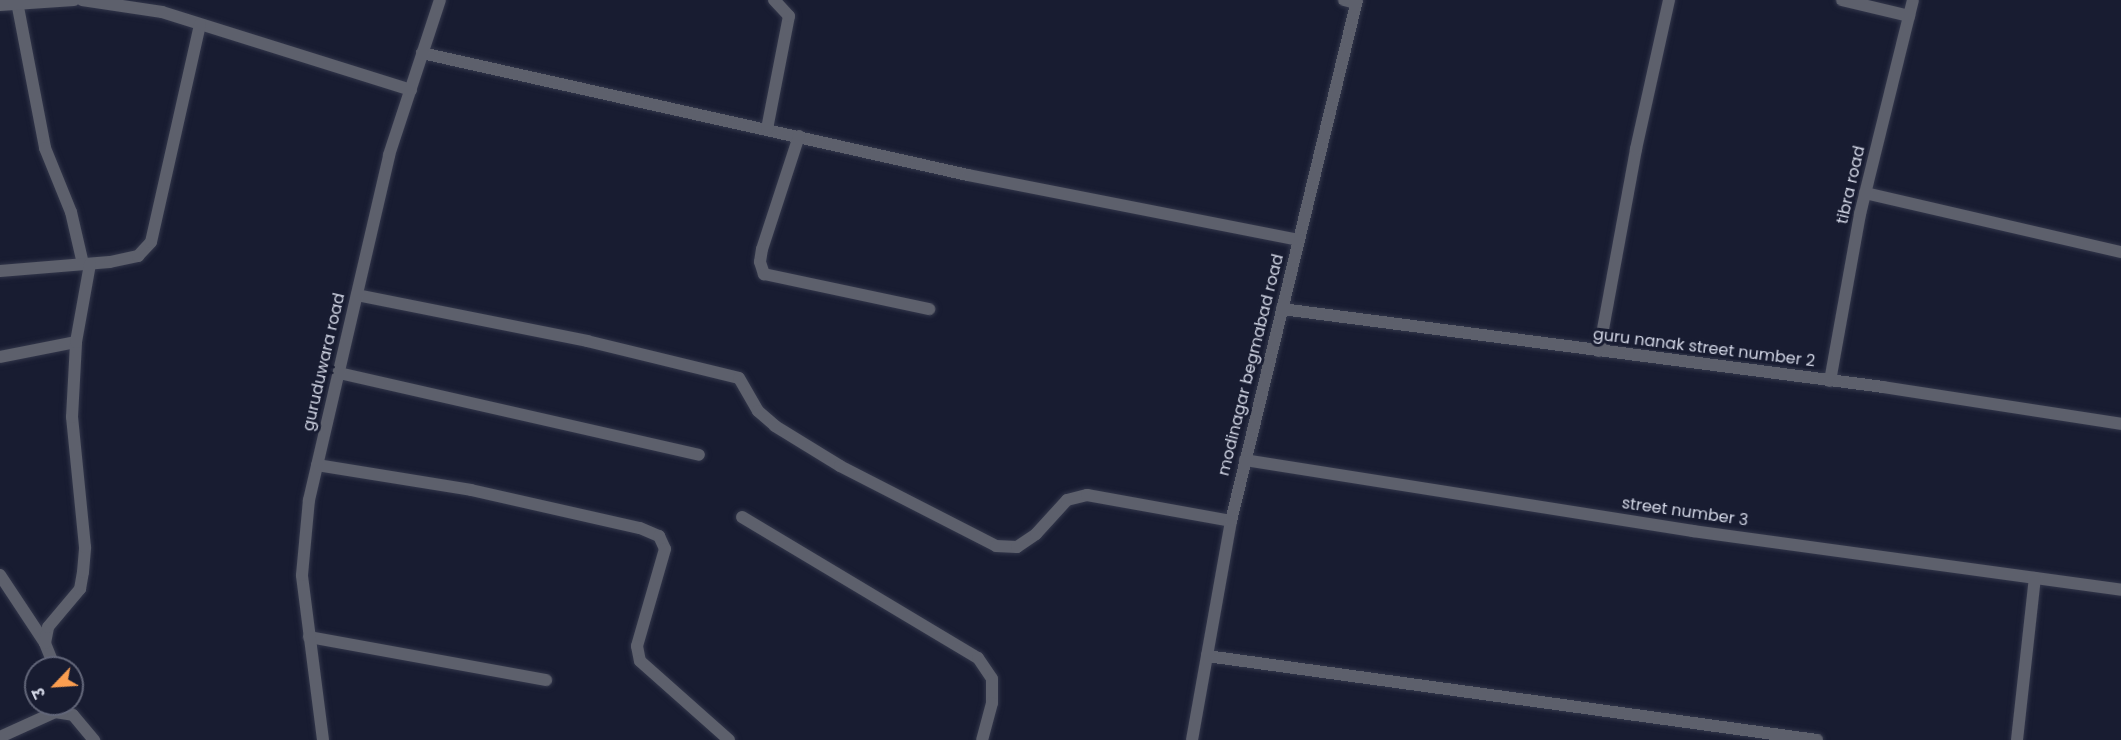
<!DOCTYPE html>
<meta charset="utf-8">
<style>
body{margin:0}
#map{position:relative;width:2121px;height:740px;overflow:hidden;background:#181c31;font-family:Poppins,"Noto Sans Devanagari",sans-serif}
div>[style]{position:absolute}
.roads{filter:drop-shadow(0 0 2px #32364a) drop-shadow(0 0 2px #32364a)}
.minor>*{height:12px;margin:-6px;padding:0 6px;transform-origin:6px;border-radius:6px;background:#5d606c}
.tertiary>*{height:12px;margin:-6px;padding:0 6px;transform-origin:6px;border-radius:6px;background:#5d606c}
span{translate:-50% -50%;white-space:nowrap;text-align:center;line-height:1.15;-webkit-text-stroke:6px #181c31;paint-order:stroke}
.street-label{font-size:16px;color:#d1d5e4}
.north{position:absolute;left:24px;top:656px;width:60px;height:60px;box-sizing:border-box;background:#181c31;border:2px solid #626679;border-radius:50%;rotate:245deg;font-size:16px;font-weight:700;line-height:24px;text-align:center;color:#d1d5e4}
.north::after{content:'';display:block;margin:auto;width:21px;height:27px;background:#fb9e50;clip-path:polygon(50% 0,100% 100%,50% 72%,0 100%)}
</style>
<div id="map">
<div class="roads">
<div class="minor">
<i style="left:82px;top:0;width:81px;rotate:8.5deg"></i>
<i style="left:162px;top:12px;width:261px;rotate:17.4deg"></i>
<i style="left:1344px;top:0;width:12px;rotate:14deg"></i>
<i style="left:1842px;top:0;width:69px;rotate:13.4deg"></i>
<i style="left:17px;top:2px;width:149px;rotate:79.1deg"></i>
<i style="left:45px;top:148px;width:69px;rotate:67.9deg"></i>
<i style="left:71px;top:212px;width:53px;rotate:77deg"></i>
<i style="left:0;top:5px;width:74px;rotate:-3.9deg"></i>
<i style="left:422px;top:53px;width:559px;rotate:12.6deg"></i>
<i style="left:968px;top:175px;width:337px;rotate:11.1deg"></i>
<i style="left:767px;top:129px;width:115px;rotate:-79deg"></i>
<i style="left:789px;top:16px;width:22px;rotate:-133deg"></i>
<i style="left:799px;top:136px;width:119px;rotate:108.1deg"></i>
<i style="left:762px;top:249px;width:13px;rotate:99deg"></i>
<i style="left:760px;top:262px;width:13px;rotate:72deg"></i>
<i style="left:764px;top:274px;width:169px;rotate:12deg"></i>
<i style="left:1865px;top:193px;width:263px;rotate:13deg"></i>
<i style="left:0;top:271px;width:110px;rotate:-4.7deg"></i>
<i style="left:110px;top:262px;width:29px;rotate:-12deg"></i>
<i style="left:138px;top:256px;width:19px;rotate:-47deg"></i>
<i style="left:151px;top:242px;width:223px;rotate:-77.3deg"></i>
<i style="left:357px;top:295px;width:235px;rotate:11.3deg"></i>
<i style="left:587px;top:341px;width:156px;rotate:13.7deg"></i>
<i style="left:739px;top:378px;width:38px;rotate:60deg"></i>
<i style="left:758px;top:411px;width:23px;rotate:41deg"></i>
<i style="left:775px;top:426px;width:76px;rotate:31.6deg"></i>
<i style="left:840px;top:466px;width:175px;rotate:27.1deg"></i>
<i style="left:996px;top:546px;width:21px;rotate:3deg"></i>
<i style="left:1017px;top:547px;width:23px;rotate:-34deg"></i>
<i style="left:1036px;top:534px;width:46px;rotate:-47.6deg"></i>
<i style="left:1067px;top:500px;width:21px;rotate:-14deg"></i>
<i style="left:1087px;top:495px;width:146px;rotate:10.2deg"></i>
<i style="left:1282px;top:309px;width:606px;rotate:7.39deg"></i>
<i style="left:1883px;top:387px;width:241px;rotate:8.8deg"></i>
<i style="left:1599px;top:351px;width:205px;rotate:-79.6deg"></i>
<i style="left:1636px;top:149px;width:153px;rotate:-77.5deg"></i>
<i style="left:0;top:357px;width:77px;rotate:-11.2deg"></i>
<i style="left:339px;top:373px;width:369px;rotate:12.8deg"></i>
<i style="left:1830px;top:381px;width:170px;rotate:-79.8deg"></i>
<i style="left:1860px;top:214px;width:220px;rotate:-76.1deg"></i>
<i style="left:1245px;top:460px;width:454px;rotate:9deg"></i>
<i style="left:1693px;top:531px;width:432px;rotate:7.8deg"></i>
<i style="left:317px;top:465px;width:156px;rotate:9.2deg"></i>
<i style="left:471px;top:490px;width:173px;rotate:12.7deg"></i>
<i style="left:640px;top:528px;width:21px;rotate:23deg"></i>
<i style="left:659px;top:536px;width:14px;rotate:65deg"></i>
<i style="left:665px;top:549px;width:101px;rotate:106.1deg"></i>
<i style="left:637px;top:646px;width:15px;rotate:79deg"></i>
<i style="left:640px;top:661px;width:119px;rotate:41.6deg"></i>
<i style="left:742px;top:517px;width:275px;rotate:30.9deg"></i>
<i style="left:978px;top:658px;width:25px;rotate:56deg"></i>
<i style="left:992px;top:679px;width:24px;rotate:90deg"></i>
<i style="left:992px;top:703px;width:38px;rotate:105deg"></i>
<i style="left:0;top:575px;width:82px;rotate:56.5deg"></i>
<i style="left:309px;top:637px;width:241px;rotate:10.3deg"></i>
<i style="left:1207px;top:656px;width:616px;rotate:7.84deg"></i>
<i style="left:55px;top:668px;width:27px;rotate:-112deg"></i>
<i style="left:45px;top:643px;width:16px;rotate:-79deg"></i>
<i style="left:48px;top:627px;width:50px;rotate:-49.9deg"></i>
<i style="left:80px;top:589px;width:17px;rotate:-80deg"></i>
<i style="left:83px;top:572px;width:25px;rotate:-85deg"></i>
<i style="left:85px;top:547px;width:131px;rotate:-95.7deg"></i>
<i style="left:72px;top:417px;width:75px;rotate:-86.9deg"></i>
<i style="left:76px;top:342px;width:79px;rotate:-79.8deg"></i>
<i style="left:0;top:737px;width:60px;rotate:-24.4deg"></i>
<i style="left:55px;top:712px;width:18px;rotate:9deg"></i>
<i style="left:73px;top:715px;width:33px;rotate:50deg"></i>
<i style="left:323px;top:740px;width:166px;rotate:-97.3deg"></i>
<i style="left:302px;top:575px;width:75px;rotate:-84.7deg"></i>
<i style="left:309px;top:500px;width:354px;rotate:-76.9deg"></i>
<i style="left:389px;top:155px;width:163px;rotate:-71.8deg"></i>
<i style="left:2017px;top:740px;width:163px;rotate:-83.7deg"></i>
</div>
<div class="tertiary">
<i style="left:1192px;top:740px;width:222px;rotate:-79.9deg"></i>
<i style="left:1231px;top:521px;width:536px;rotate:-76.4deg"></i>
</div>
</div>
<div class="street-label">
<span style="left:1851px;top:185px;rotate:-77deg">tibra road</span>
<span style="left:1704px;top:348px;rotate:7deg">guru nanak street number 2</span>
<span style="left:324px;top:362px;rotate:-77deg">guruduwara road</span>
<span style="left:1251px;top:365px;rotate:-76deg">modinagar begmabad road</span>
<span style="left:1685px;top:512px;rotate:8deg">street number 3</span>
</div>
<div class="north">उ</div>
</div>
